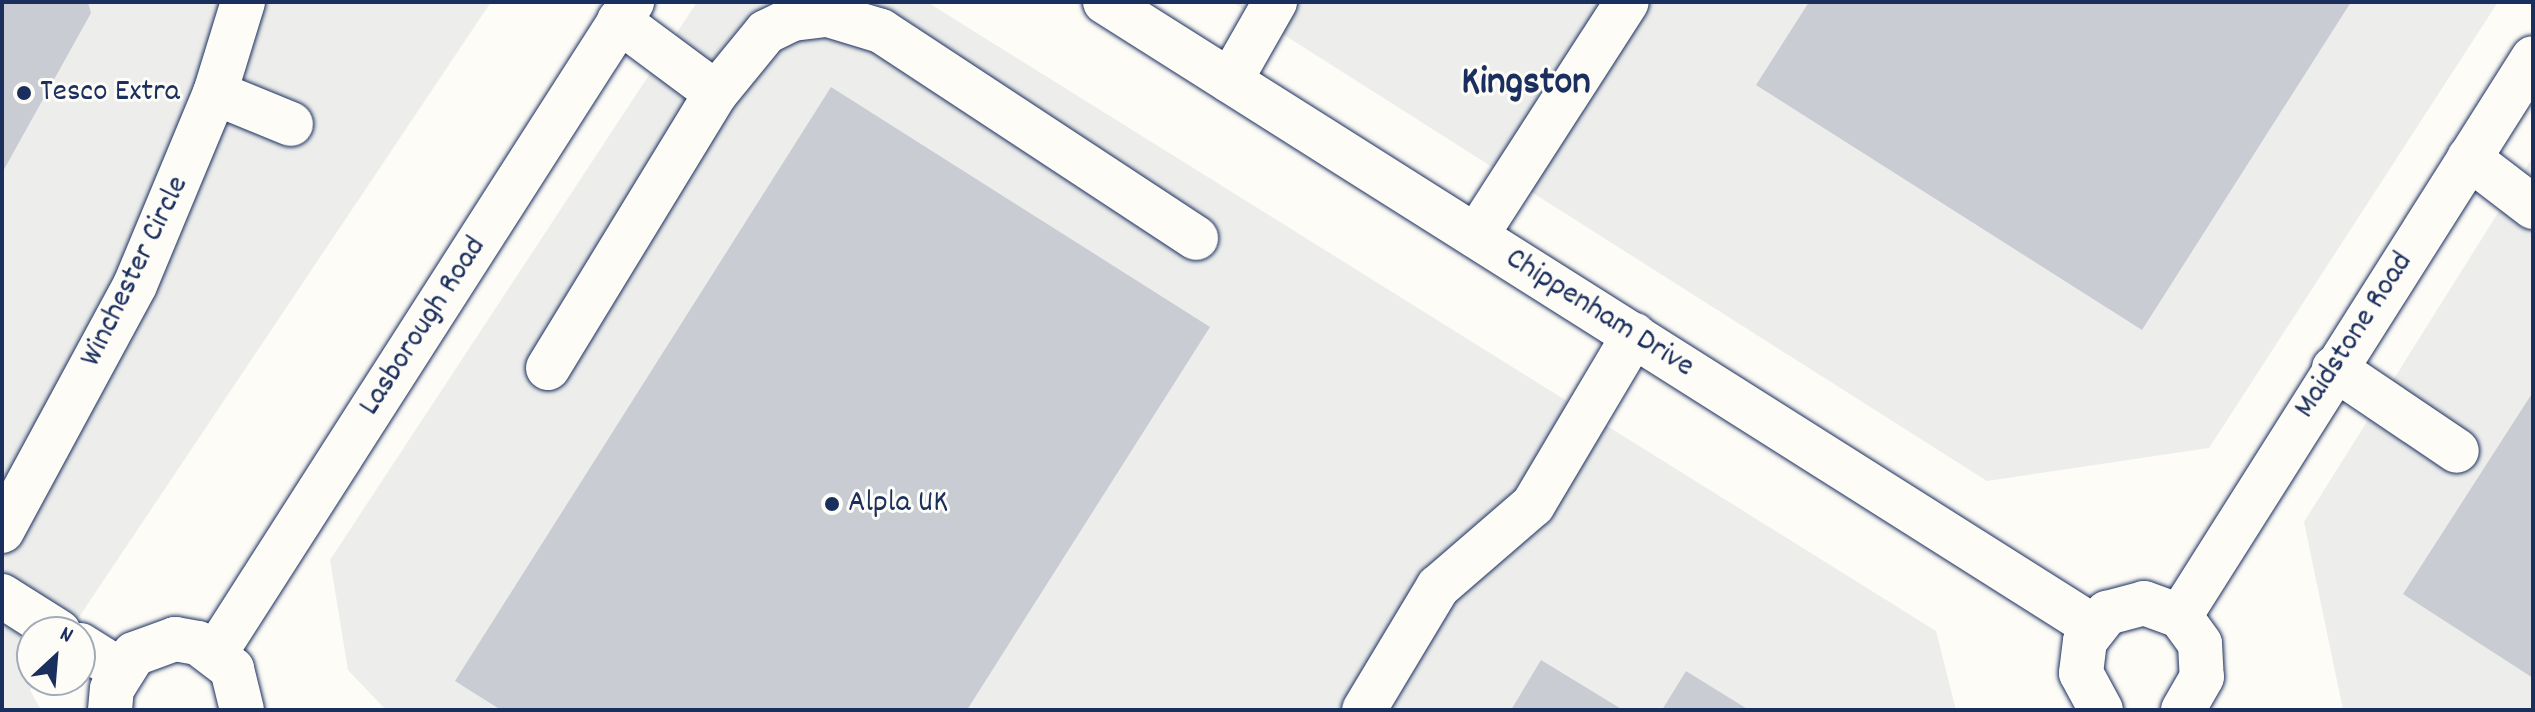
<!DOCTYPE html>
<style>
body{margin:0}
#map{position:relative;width:2535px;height:712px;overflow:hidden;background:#fdfcf7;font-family:Dekko,sans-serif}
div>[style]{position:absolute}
.built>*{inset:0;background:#edeeec}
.building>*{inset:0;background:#c9ccd3}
.roads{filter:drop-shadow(0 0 2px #1b2f5e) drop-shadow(0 0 2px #1b2f5e)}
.minor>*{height:44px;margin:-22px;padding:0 22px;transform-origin:22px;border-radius:22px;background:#fdfcf7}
.dots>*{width:22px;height:22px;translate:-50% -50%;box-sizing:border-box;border:4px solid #fdfcf7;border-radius:50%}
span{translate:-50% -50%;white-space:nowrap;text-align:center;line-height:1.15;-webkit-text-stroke:6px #fdfcf7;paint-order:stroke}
.poi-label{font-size:32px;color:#1b2f5e}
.left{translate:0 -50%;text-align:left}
.street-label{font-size:32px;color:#1b2f5e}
.district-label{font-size:40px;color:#1b2f5e;font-weight:700}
.frame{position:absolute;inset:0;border:4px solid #1b2f5e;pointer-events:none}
.north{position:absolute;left:16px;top:616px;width:80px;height:80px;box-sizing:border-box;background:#fdfcf7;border:2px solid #a3aaba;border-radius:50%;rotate:26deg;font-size:22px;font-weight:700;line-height:32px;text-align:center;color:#1b2f5e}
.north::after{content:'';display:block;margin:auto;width:28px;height:36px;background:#1b2f5e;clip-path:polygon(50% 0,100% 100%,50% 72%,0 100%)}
</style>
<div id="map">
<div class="built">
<i style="clip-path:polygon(2px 2px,491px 2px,69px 632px,32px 632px,32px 680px,37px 680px,30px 690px,41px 710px,2px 710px)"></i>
<i style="clip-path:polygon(697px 2px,927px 2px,1936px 631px,1956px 710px,386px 710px,348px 670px,330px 560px)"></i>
<i style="clip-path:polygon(1232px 2px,2498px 2px,2209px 448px,1987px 481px)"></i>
<i style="clip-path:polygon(2533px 157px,2533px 710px,2343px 710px,2304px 522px)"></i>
</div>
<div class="building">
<i style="clip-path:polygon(2px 2px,88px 2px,91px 13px,2px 173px)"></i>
<i style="clip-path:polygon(1809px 2px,2351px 2px,2142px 330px,1756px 85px)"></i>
<i style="clip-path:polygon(831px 87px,1210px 327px,967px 710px,501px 710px,455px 681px)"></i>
<i style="clip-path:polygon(2533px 392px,2533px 678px,2403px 594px)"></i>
<i style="clip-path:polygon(1541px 660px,1623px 710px,1511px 710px)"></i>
<i style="clip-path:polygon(1686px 671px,1749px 710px,1662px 710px)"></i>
</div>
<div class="roads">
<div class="minor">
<i style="left:1105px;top:2px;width:1169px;rotate:32.28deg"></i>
<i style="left:1230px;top:81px;width:91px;rotate:-60.3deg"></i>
<i style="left:215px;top:93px;width:82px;rotate:22.2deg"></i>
<i style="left:716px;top:93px;width:79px;rotate:-50.7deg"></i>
<i style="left:766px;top:32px;width:30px;rotate:-26deg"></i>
<i style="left:793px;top:19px;width:35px;rotate:-7deg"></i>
<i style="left:828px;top:15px;width:55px;rotate:16.8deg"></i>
<i style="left:881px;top:31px;width:377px;rotate:33.3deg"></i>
<i style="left:2469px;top:158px;width:81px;rotate:37.4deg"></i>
<i style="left:1476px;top:236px;width:278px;rotate:-57.2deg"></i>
<i style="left:548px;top:368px;width:322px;rotate:-58.6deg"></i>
<i style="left:716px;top:93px;width:121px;rotate:-143.4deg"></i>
<i style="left:2334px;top:368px;width:148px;rotate:34deg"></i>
<i style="left:2px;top:531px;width:280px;rotate:-61.6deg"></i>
<i style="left:135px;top:285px;width:208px;rotate:-67.4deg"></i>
<i style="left:215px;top:93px;width:95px;rotate:-72.9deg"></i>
<i style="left:2px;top:596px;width:67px;rotate:32.3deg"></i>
<i style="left:2180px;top:616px;width:660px;rotate:-57.68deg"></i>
<i style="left:80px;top:645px;width:47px;rotate:32deg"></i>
<i style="left:216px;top:652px;width:772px;rotate:-57.38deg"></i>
<i style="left:110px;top:710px;width:21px;rotate:-85deg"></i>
<i style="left:112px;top:689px;width:41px;rotate:-57.8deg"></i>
<i style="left:134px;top:654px;width:44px;rotate:-20.1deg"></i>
<i style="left:175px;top:639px;width:23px;rotate:10deg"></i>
<i style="left:198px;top:643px;width:43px;rotate:37.4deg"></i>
<i style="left:232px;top:669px;width:42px;rotate:76.3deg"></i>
<i style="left:1364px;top:710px;width:144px;rotate:-59deg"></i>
<i style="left:1438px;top:587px;width:125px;rotate:-40.8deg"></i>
<i style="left:1533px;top:505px;width:198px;rotate:-59.3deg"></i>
<i style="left:2101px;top:710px;width:42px;rotate:-118.4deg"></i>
<i style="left:2081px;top:673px;width:32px;rotate:-83deg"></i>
<i style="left:2085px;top:641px;width:36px;rotate:-52deg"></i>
<i style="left:2107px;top:613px;width:38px;rotate:-15deg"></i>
<i style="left:2144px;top:603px;width:38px;rotate:20deg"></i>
<i style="left:2180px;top:616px;width:34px;rotate:54deg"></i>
<i style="left:2200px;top:644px;width:33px;rotate:87deg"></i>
<i style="left:2202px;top:677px;width:38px;rotate:120deg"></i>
</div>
</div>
<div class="dots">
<i style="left:24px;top:93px;background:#1b2f5e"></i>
<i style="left:832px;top:504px;background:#1b2f5e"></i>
</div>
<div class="poi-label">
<span class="left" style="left:40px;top:93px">Tesco Extra</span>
<span class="left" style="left:848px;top:504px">Alpla UK</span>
</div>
<div class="street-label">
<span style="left:136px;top:272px;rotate:-64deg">Winchester Circle</span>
<span style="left:1599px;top:314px;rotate:32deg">Chippenham Drive</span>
<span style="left:424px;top:327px;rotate:-57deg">Lasborough Road</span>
<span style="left:2355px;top:336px;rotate:-57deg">Maidstone Road</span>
</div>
<div class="district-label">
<span style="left:1526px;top:85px">Kingston</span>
</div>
<div class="frame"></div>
<div class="north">N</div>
</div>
